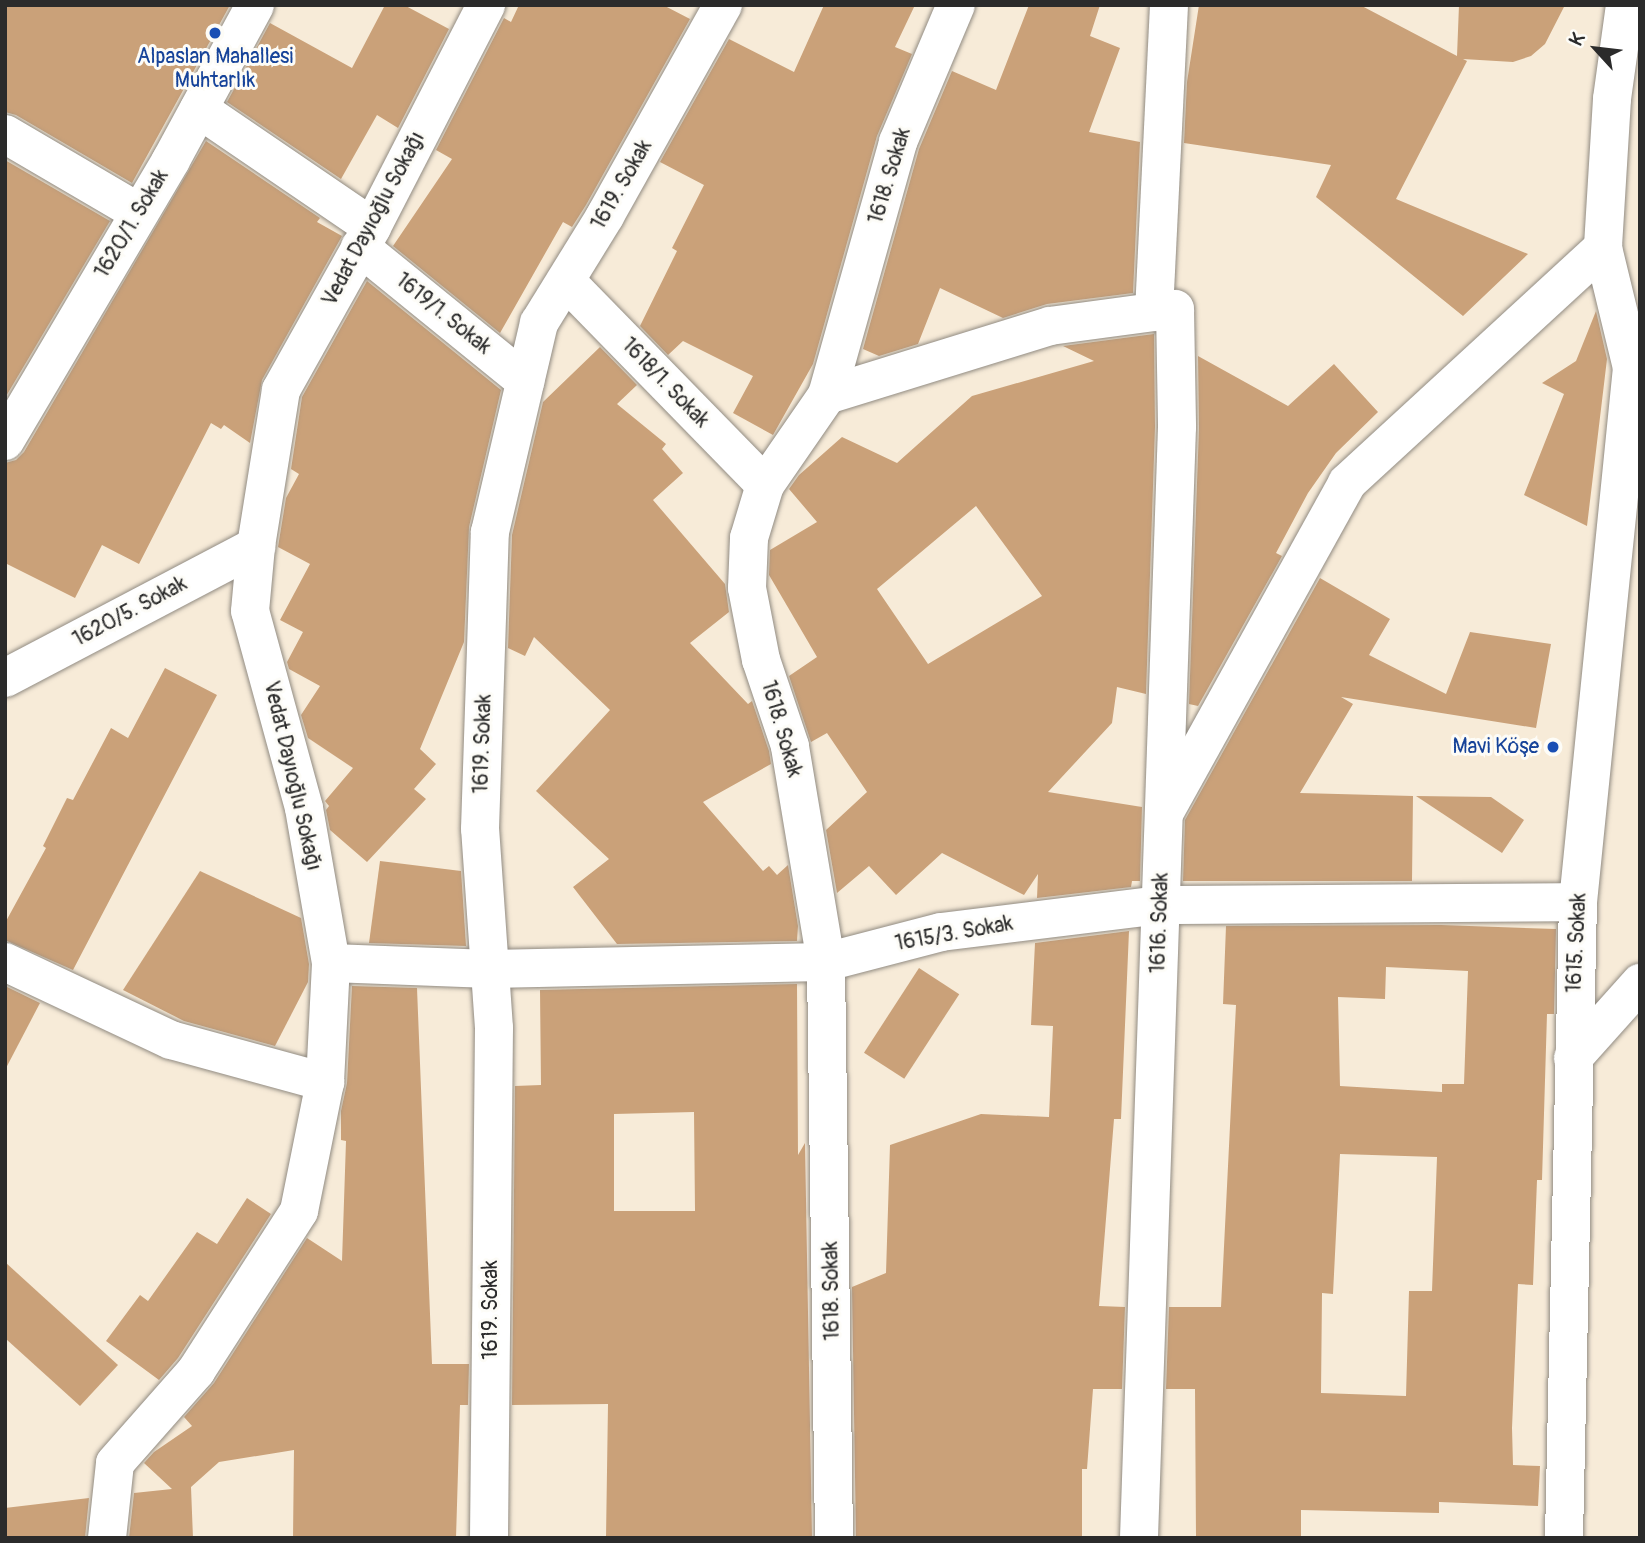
<!DOCTYPE html>
<meta charset="utf-8">
<style>
body{margin:0}
#map{position:relative;width:1645px;height:1543px;overflow:hidden;background:#f7ebd8;font-family:Pangolin,sans-serif}
div>[style]{position:absolute}
.building>*{inset:0;background:#caa179;transform-origin:0 0}
.roads{filter:drop-shadow(0 0 2px #918b82) drop-shadow(0 0 2px #918b82)}
.street>*{height:38px;margin:-19px;padding:0 19px;transform-origin:19px;border-radius:19px;background:#fff}
.secondary>*{height:38px;margin:-19px;padding:0 19px;transform-origin:19px;border-radius:19px;background:#fff}
.dots>*{width:19px;height:19px;translate:-50% -50%;box-sizing:border-box;border:4px solid #fdfcf7;border-radius:50%}
span{translate:-50% -50%;white-space:nowrap;text-align:center;line-height:1.15;-webkit-text-stroke:6px #fdfcf7;paint-order:stroke}
.transit-label{font-size:21px;color:#164399}
.right{translate:-100% -50%;text-align:right}
.street-label{font-size:21px;color:#2b2b2b}
.frame{position:absolute;inset:0;border:7px solid #2b2b2b;pointer-events:none}
.north{position:absolute;left:1561px;top:14px;width:70px;height:70px;-webkit-text-stroke:5px #fdfcf7;paint-order:stroke;rotate:297deg;font-size:19px;font-weight:700;line-height:28px;text-align:center;color:#2b2b2b}
.north::after{content:'';display:block;margin:auto;width:24px;height:32px;background:#2b2b2b;clip-path:polygon(50% 0,100% 100%,50% 72%,0 100%)}
</style>
<div id="map">
<div class="building">
<i style="clip-path:polygon(5px 5px,230px 5px,132px 183px,16px 115px,5px 112px)"></i>
<i style="clip-path:polygon(385px 5px,404px 5px,449px 29px,398px 128px,377px 115px,341px 179px,227px 102px,270px 23px,352px 68px)"></i>
<i style="clip-path:polygon(519px 5px,663px 5px,690px 19px,586px 205px,572px 227px,563px 222px,500px 333px,393px 246px,452px 159px,436px 150px,504px 18px,511px 22px)"></i>
<i style="clip-path:polygon(824px 5px,915px 5px,895px 47px,912px 54px,877px 136px,813px 364px,773px 435px,733px 413px,753px 376px,683px 341px,668px 355px,640px 326px,677px 251px,672px 248px,704px 185px,660px 162px,729px 39px,794px 72px)"></i>
<i style="clip-path:polygon(1029px 5px,1100px 5px,1090px 36px,1120px 48px,1089px 132px,1140px 142px,1133px 293px,1047px 304px,1003px 318px,940px 288px,918px 344px,879px 356px,863px 349px,919px 149px,952px 71px,996px 90px)"></i>
<i style="clip-path:polygon(1199px 5px,1360px 5px,1457px 56px,1459px 5px,1565px 5px,1545px 44px,1531px 56px,1513px 62px,1463px 59px,1467px 61px,1396px 199px,1528px 254px,1463px 316px,1316px 197px,1331px 165px,1184px 143px,1187px 82px)"></i>
<i style="clip-path:polygon(206px 141px,320px 218px,317px 222px,342px 236px,262px 380px,250px 443px,224px 425px,221px 429px,211px 423px,139px 564px,102px 545px,75px 598px,5px 563px,5px 463px,16px 460px,24px 452px)"></i>
<i style="clip-path:polygon(5px 160px,110px 221px,5px 398px)"></i>
<i style="clip-path:polygon(367px 281px,501px 390px,469px 527px,464px 642px,420px 749px,436px 764px,414px 789px,426px 799px,367px 862px,330px 830px,326px 810px,329px 806px,325px 801px,353px 768px,308px 738px,301px 715px,320px 686px,289px 669px,287px 662px,303px 632px,280px 620px,310px 564px,278px 547px,286px 498px,299px 474px,291px 469px,302px 397px)"></i>
<i style="clip-path:polygon(1596px 311px,1607px 359px,1587px 526px,1524px 495px,1564px 394px,1542px 383px,1576px 361px)"></i>
<i style="clip-path:polygon(evenodd,1154px 334px,1155px 427px,1146px 694px,1117px 687px,1112px 723px,1048px 792px,1142px 807px,1140px 881px,1132px 881px,1131px 887px,1037px 898px,1038px 874px,1024px 895px,942px 853px,896px 895px,869px 866px,837px 893px,826px 830px,867px 792px,827px 733px,811px 742px,789px 676px,817px 657px,769px 575px,770px 550px,817px 522px,789px 489px,799px 475px,842px 437px,897px 463px,972px 396px,1094px 361px,1063px 346px,1154px 334px,976px 506px,1042px 596px,928px 664px,877px 589px,976px 506px)"></i>
<i style="clip-path:polygon(600px 347px,637px 385px,617px 404px,666px 444px,662px 449px,683px 473px,653px 500px,725px 584px,729px 612px,690px 643px,748px 704px,752px 701px,769px 751px,771px 764px,703px 802px,763px 871px,769px 866px,777px 875px,788px 865px,798px 926px,797px 941px,617px 944px,573px 887px,609px 859px,536px 791px,610px 710px,534px 637px,525px 656px,508px 648px,512px 535px,543px 402px)"></i>
<i style="clip-path:polygon(1198px 356px,1288px 406px,1334px 364px,1378px 412px,1336px 453px,1308px 493px,1276px 553px,1282px 556px,1198px 706px,1189px 704px,1199px 428px)"></i>
<i style="clip-path:polygon(1320px 578px,1390px 619px,1369px 655px,1446px 694px,1470px 632px,1551px 644px,1536px 728px,1341px 697px,1353px 704px,1300px 793px,1413px 796px,1412px 881px,1183px 881px,1185px 820px)"></i>
<i style="clip-path:polygon(165px 668px,217px 695px,73px 970px,5px 940px,5px 923px,46px 848px,43px 846px,67px 798px,73px 800px,111px 728px,128px 738px)"></i>
<i style="clip-path:polygon(1416px 796px,1491px 797px,1524px 820px,1502px 853px)"></i>
<i style="clip-path:polygon(380px 861px,461px 871px,466px 946px,369px 943px)"></i>
<i style="clip-path:polygon(200px 871px,301px 918px,309px 964px,308px 982px,275px 1046px,184px 1021px,123px 990px)"></i>
<i style="clip-path:polygon(evenodd,1441px 925px,1556px 929px,1554px 1014px,1547px 1014px,1542px 1180px,1537px 1180px,1533px 1285px,1518px 1284px,1512px 1428px,1513px 1465px,1540px 1466px,1538px 1506px,1439px 1502px,1439px 1513px,1301px 1510px,1301px 1538px,1196px 1538px,1195px 1389px,1166px 1389px,1169px 1307px,1221px 1307px,1236px 1005px,1223px 1004px,1226px 926px,1441px 925px,1386px 967px,1468px 971px,1464px 1084px,1442px 1084px,1442px 1092px,1340px 1086px,1338px 997px,1385px 999px,1386px 967px,1441px 925px,1340px 1154px,1437px 1157px,1432px 1291px,1409px 1291px,1406px 1396px,1321px 1393px,1322px 1293px,1333px 1294px,1340px 1154px)"></i>
<i style="clip-path:polygon(1129px 931px,1121px 1119px,1114px 1119px,1099px 1306px,1125px 1307px,1122px 1389px,1093px 1389px,1087px 1469px,1082px 1469px,1082px 1538px,856px 1538px,852px 1287px,886px 1273px,890px 1145px,981px 1114px,1049px 1117px,1053px 1026px,1031px 1025px,1035px 943px)"></i>
<i style="left:919px;top:968px;width:48px;height:101px;rotate:33deg"></i>
<i style="clip-path:polygon(evenodd,797px 984px,798px 1155px,805px 1143px,812px 1538px,606px 1538px,608px 1404px,512px 1405px,515px 1086px,541px 1085px,540px 990px,797px 984px,694px 1112px,695px 1211px,614px 1211px,614px 1114px,694px 1112px)"></i>
<i style="clip-path:polygon(5px 986px,40px 1003px,5px 1070px)"></i>
<i style="clip-path:polygon(352px 986px,417px 988px,432px 1364px,469px 1364px,468px 1405px,460px 1405px,456px 1538px,293px 1538px,294px 1450px,219px 1462px,191px 1487px,193px 1538px,129px 1538px,134px 1493px,172px 1489px,144px 1463px,154px 1452px,192px 1426px,184px 1417px,214px 1383px,307px 1238px,342px 1261px,346px 1141px,341px 1140px,341px 1111px,347px 1083px)"></i>
<i style="clip-path:polygon(247px 1198px,271px 1214px,178px 1358px,159px 1380px,106px 1341px,140px 1295px,148px 1301px,197px 1232px,217px 1244px)"></i>
<i style="clip-path:polygon(5px 1262px,118px 1365px,80px 1406px,6px 1339px)"></i>
<i style="clip-path:polygon(89px 1498px,85px 1538px,5px 1538px,5px 1508px)"></i>
</div>
<div class="roads">
<div class="street">
<i style="left:1625px;top:5px;width:95px;rotate:97.9deg"></i>
<i style="left:1612px;top:99px;width:149px;rotate:93.5deg"></i>
<i style="left:1603px;top:248px;width:123px;rotate:76.4deg"></i>
<i style="left:199px;top:109px;width:209px;rotate:34.3deg"></i>
<i style="left:5px;top:134px;width:154px;rotate:30.4deg"></i>
<i style="left:360px;top:247px;width:213px;rotate:39.1deg"></i>
<i style="left:566px;top:281px;width:285px;rotate:45.7deg"></i>
<i style="left:1154px;top:312px;width:307px;rotate:-87.2deg"></i>
<i style="left:827px;top:395px;width:233px;rotate:-17.2deg"></i>
<i style="left:1050px;top:326px;width:126px;rotate:-7.7deg"></i>
<i style="left:1175px;top:309px;width:118px;rotate:89deg"></i>
<i style="left:1177px;top:427px;width:1112px;rotate:91.96deg"></i>
<i style="left:5px;top:678px;width:284px;rotate:-27.7deg"></i>
<i style="left:1166px;top:810px;width:374px;rotate:-61deg"></i>
<i style="left:1347px;top:483px;width:348px;rotate:-42.6deg"></i>
<i style="left:5px;top:962px;width:183px;rotate:25.2deg"></i>
<i style="left:171px;top:1040px;width:160px;rotate:15.3deg"></i>
<i style="left:331px;top:963px;width:159px;rotate:2.2deg"></i>
<i style="left:490px;top:969px;width:336px;rotate:-1.2deg"></i>
<i style="left:826px;top:962px;width:119px;rotate:-14.6deg"></i>
<i style="left:941px;top:932px;width:222px;rotate:-7deg"></i>
<i style="left:1161px;top:905px;width:417px;rotate:-0.4deg"></i>
<i style="left:107px;top:1538px;width:75px;rotate:-83.9deg"></i>
<i style="left:115px;top:1463px;width:123px;rotate:-48.6deg"></i>
<i style="left:196px;top:1371px;width:190px;rotate:-57.2deg"></i>
<i style="left:299px;top:1211px;width:132px;rotate:-78.6deg"></i>
<i style="left:325px;top:1082px;width:119px;rotate:-87.1deg"></i>
<i style="left:331px;top:963px;width:157px;rotate:-99.9deg"></i>
<i style="left:304px;top:808px;width:204px;rotate:-105.3deg"></i>
<i style="left:250px;top:611px;width:65px;rotate:-84.7deg"></i>
<i style="left:256px;top:546px;width:158px;rotate:-80.9deg"></i>
<i style="left:281px;top:390px;width:187px;rotate:-60.8deg"></i>
<i style="left:372px;top:227px;width:250px;rotate:-62.8deg"></i>
<i style="left:489px;top:1538px;width:510px;rotate:-89.44deg"></i>
<i style="left:494px;top:1028px;width:199px;rotate:-94deg"></i>
<i style="left:480px;top:829px;width:297px;rotate:-88.1deg"></i>
<i style="left:490px;top:532px;width:215px;rotate:-76.8deg"></i>
<i style="left:539px;top:323px;width:126px;rotate:-58.3deg"></i>
<i style="left:605px;top:216px;width:242px;rotate:-60.8deg"></i>
<i style="left:834px;top:1538px;width:576px;rotate:-90.8deg"></i>
<i style="left:826px;top:962px;width:219px;rotate:-99.5deg"></i>
<i style="left:790px;top:746px;width:91px;rotate:-108.6deg"></i>
<i style="left:761px;top:660px;width:73px;rotate:-101deg"></i>
<i style="left:747px;top:588px;width:50px;rotate:-87.7deg"></i>
<i style="left:749px;top:538px;width:55px;rotate:-73.2deg"></i>
<i style="left:765px;top:485px;width:109px;rotate:-55.4deg"></i>
<i style="left:827px;top:395px;width:263px;rotate:-74.3deg"></i>
<i style="left:898px;top:142px;width:149px;rotate:-67.1deg"></i>
</div>
<div class="secondary">
<i style="left:5px;top:441px;width:326px;rotate:-59.4deg"></i>
<i style="left:171px;top:160px;width:176px;rotate:-61.5deg"></i>
<i style="left:1573px;top:1058px;width:101px;rotate:-48.2deg"></i>
<i style="left:1564px;top:1538px;width:636px;rotate:-88.74deg"></i>
<i style="left:1578px;top:902px;width:537px;rotate:-84.23deg"></i>
<i style="left:1632px;top:368px;width:17px;rotate:-62deg"></i>
</div>
</div>
<div class="dots">
<i style="left:215px;top:33px;background:#1a4fb4"></i>
<i style="left:1553px;top:747px;background:#1a4fb4"></i>
</div>
<div class="transit-label">
<span style="left:215px;top:69px">Alpaslan Mahallesi<br>Muhtarlık</span>
<span class="right" style="left:1539px;top:747px">Mavi Köşe</span>
</div>
<div class="street-label">
<span style="left:890px;top:176px;rotate:-73deg">1618. Sokak</span>
<span style="left:622px;top:185px;rotate:-60deg">1619. Sokak</span>
<span style="left:374px;top:219px;rotate:-62deg">Vedat Dayıoğlu Sokağı</span>
<span style="left:132px;top:224px;rotate:-59deg">1620/1. Sokak</span>
<span style="left:443px;top:314px;rotate:39deg">1619/1. Sokak</span>
<span style="left:665px;top:383px;rotate:46deg">1618/1. Sokak</span>
<span style="left:130px;top:612px;rotate:-28deg">1620/5. Sokak</span>
<span style="left:781px;top:729px;rotate:74deg">1618. Sokak</span>
<span style="left:483px;top:744px;rotate:-88deg">1619. Sokak</span>
<span style="left:292px;top:776px;rotate:77deg">Vedat Dayıoğlu Sokağı</span>
<span style="left:1160px;top:923px;rotate:-88deg">1616. Sokak</span>
<span style="left:954px;top:934px;rotate:-10deg">1615/3. Sokak</span>
<span style="left:1577px;top:943px;rotate:-87deg">1615. Sokak</span>
<span style="left:832px;top:1291px;rotate:-91deg">1618. Sokak</span>
<span style="left:491px;top:1310px;rotate:-90deg">1619. Sokak</span>
</div>
<div class="frame"></div>
<div class="north">K</div>
</div>
